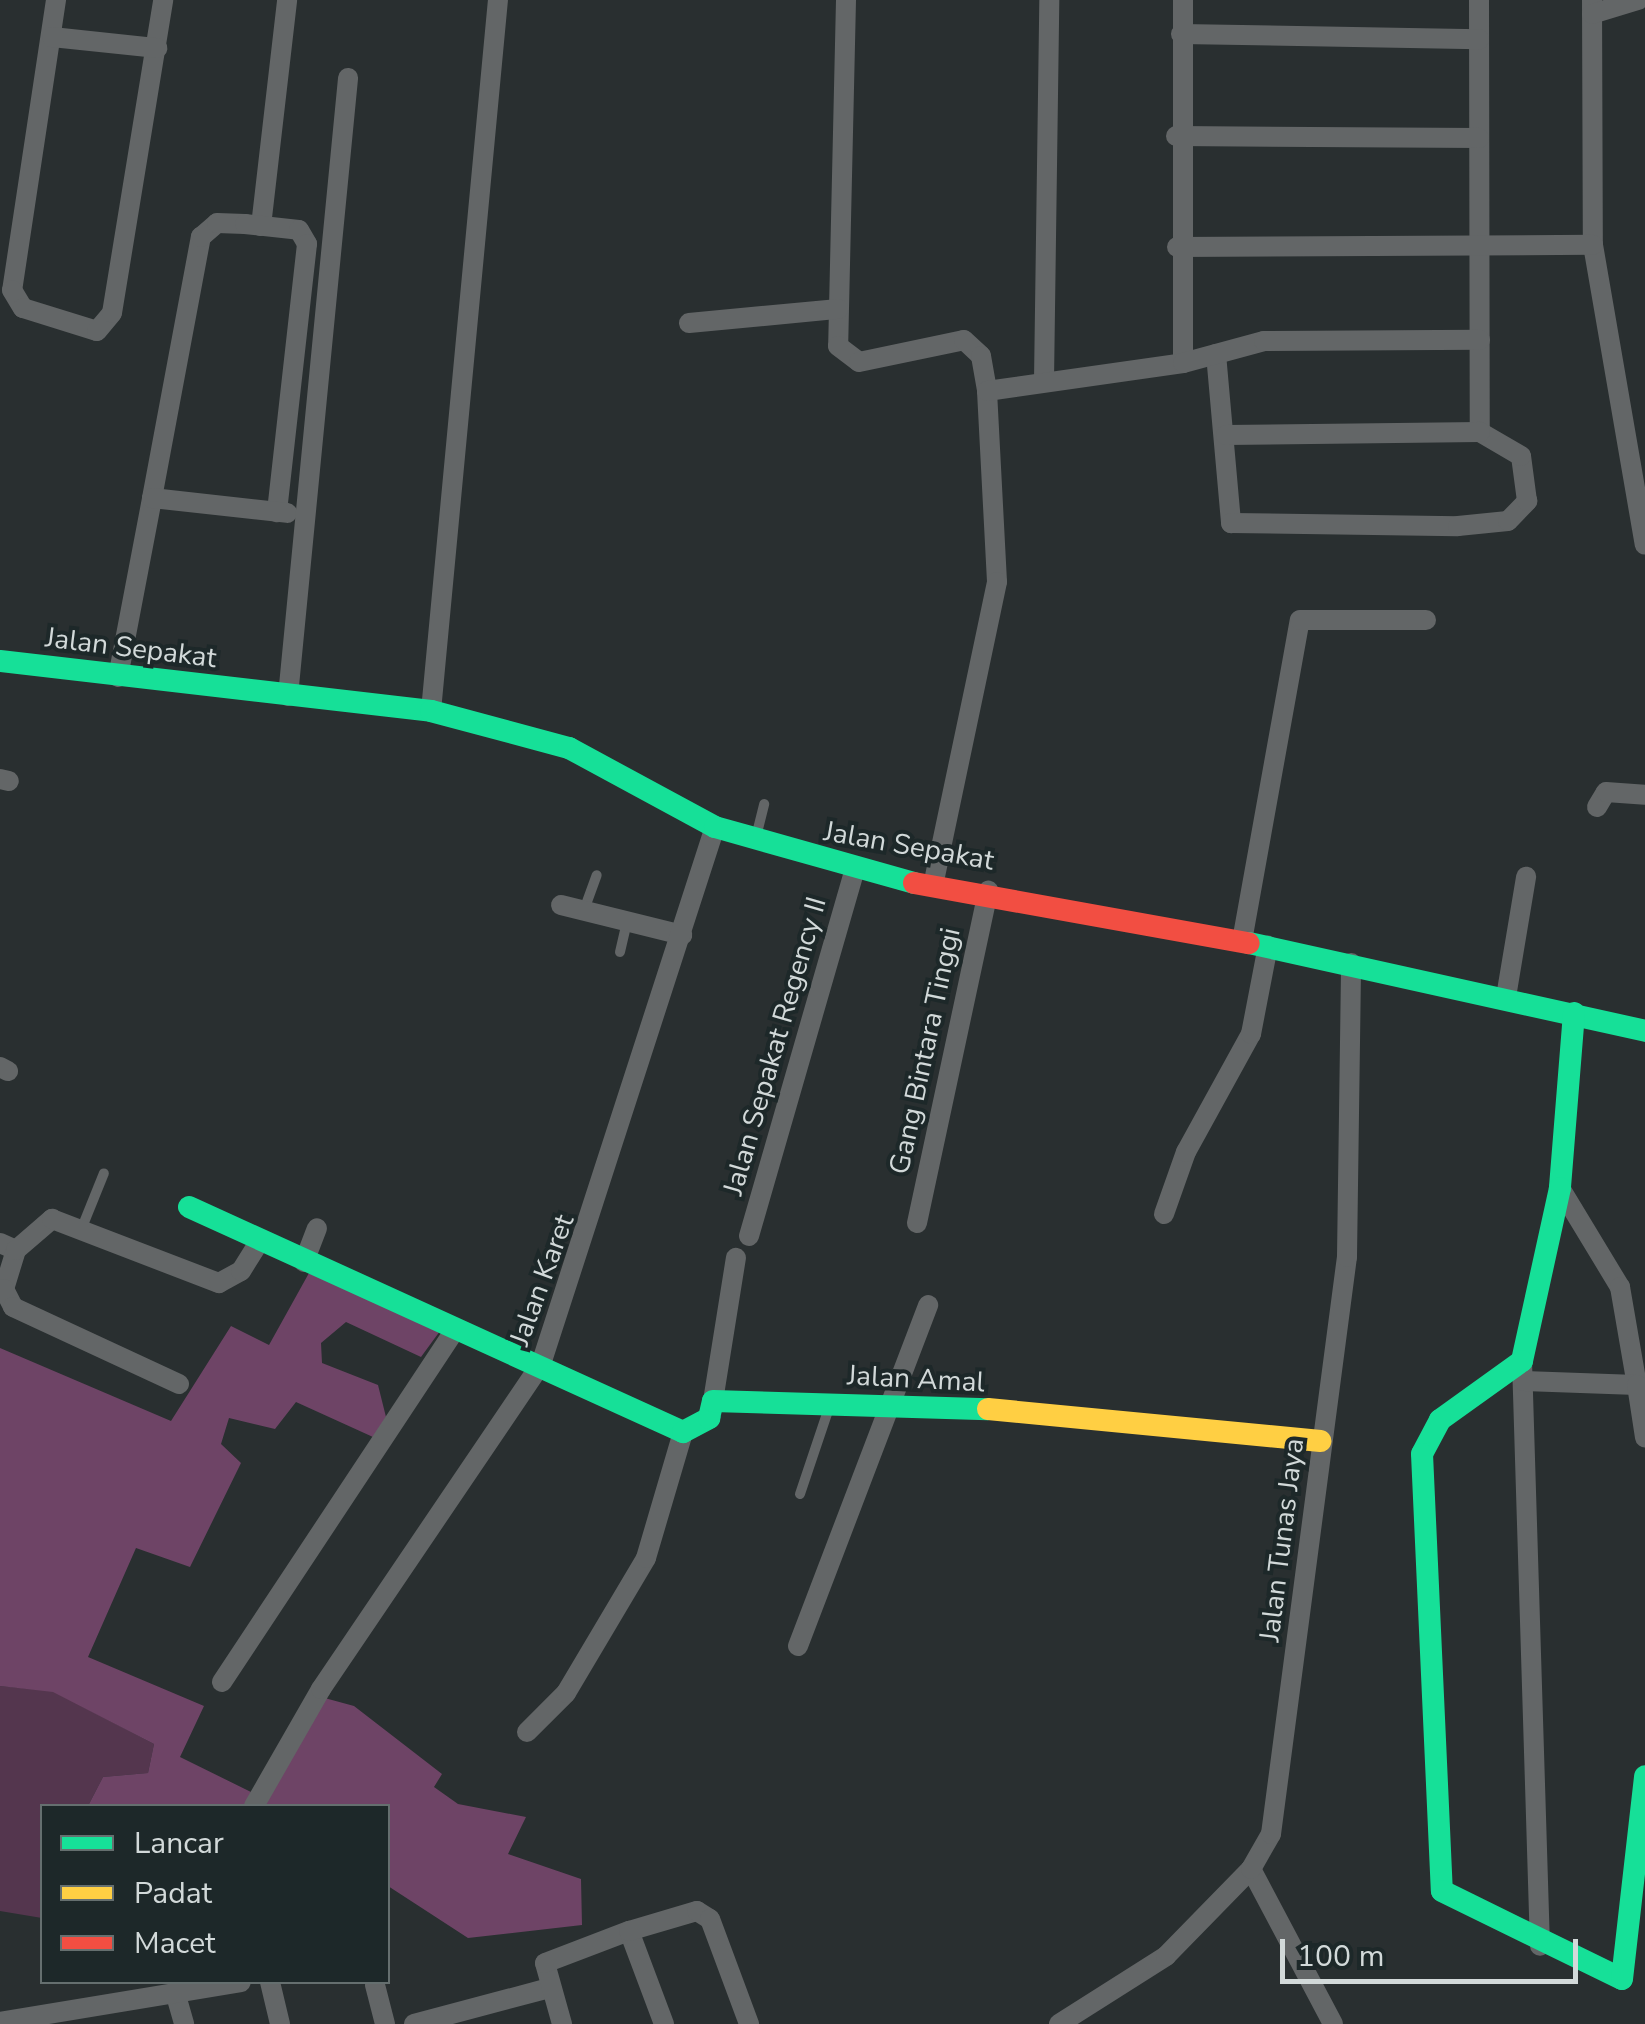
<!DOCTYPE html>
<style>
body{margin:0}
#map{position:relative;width:1645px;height:2024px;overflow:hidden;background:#292f30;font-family:"Nunito Sans",sans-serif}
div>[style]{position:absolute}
.green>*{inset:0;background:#54364e}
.forest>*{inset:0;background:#6e4466}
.lane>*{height:10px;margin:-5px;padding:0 5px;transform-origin:5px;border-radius:5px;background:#636667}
.street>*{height:20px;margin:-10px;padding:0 10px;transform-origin:10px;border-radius:10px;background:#636667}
.fast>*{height:22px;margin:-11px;padding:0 11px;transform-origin:11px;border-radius:11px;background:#16e098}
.slow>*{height:22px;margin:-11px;padding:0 11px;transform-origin:11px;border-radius:11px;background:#ffcf43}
.jam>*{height:22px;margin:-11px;padding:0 11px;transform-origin:11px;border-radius:11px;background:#f24e42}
span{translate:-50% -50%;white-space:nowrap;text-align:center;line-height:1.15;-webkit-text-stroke:8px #1d2829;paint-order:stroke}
.street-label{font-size:28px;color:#d2d9d9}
.legend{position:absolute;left:40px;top:1804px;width:350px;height:180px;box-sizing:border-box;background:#1d2829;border:2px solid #656f6f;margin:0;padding:12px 18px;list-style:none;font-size:30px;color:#d2d9d9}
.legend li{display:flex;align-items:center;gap:20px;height:50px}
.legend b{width:50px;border:2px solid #656f6f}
.scale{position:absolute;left:1280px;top:1939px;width:298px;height:45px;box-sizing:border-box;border:5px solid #d2d9d9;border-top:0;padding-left:12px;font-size:30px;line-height:35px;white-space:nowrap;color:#d2d9d9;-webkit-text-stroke:8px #1d2829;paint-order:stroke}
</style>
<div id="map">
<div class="green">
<i style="clip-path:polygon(0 1686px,53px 1691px,154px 1744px,148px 1773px,103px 1777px,88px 1806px,42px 1806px,42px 1918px,0 1911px)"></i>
</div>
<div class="forest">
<i style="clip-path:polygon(309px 1273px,440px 1331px,421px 1357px,346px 1322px,321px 1343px,322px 1363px,378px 1385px,386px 1417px,373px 1437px,296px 1402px,275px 1429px,229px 1418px,221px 1444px,241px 1463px,190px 1567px,136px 1548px,88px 1657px,204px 1706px,180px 1757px,251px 1792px,245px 1806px,88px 1806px,103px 1777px,148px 1773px,154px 1744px,53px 1692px,0 1686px,0 1348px,171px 1421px,231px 1326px,269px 1345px)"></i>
<i style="clip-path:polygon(321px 1697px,354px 1706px,442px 1774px,434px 1787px,458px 1804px,526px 1817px,508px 1854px,581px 1879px,582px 1925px,468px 1938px,388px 1886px,388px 1806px,265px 1806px)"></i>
</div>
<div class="lane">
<i style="left:756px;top:837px;width:34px;rotate:-76deg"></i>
<i style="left:584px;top:910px;width:37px;rotate:-70deg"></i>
<i style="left:620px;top:952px;width:31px;rotate:-77deg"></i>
<i style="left:81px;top:1230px;width:61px;rotate:-68deg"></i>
<i style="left:800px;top:1494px;width:94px;rotate:-71.4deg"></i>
</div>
<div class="street">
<i style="left:56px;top:0;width:293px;rotate:98.6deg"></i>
<i style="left:12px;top:290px;width:21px;rotate:59deg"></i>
<i style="left:23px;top:308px;width:77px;rotate:17.3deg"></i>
<i style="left:97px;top:331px;width:23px;rotate:-50deg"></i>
<i style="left:112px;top:313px;width:317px;rotate:-80.7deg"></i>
<i style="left:846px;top:0;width:346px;rotate:91.3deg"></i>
<i style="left:838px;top:346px;width:26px;rotate:37deg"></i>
<i style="left:859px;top:362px;width:107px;rotate:-11.8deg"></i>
<i style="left:964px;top:340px;width:23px;rotate:43deg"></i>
<i style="left:981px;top:356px;width:36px;rotate:80deg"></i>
<i style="left:987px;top:391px;width:191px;rotate:87deg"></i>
<i style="left:997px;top:582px;width:307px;rotate:101.9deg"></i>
<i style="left:1479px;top:0;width:432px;rotate:89.9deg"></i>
<i style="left:1592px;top:0;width:245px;rotate:89.8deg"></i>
<i style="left:1593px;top:245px;width:304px;rotate:80.2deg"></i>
<i style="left:1592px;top:14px;width:48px;rotate:-16.9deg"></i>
<i style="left:1181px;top:34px;width:298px;rotate:1deg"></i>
<i style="left:52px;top:37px;width:106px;rotate:6deg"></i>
<i style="left:1176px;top:136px;width:303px;rotate:0.4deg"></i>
<i style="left:261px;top:226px;width:227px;rotate:-83.4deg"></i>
<i style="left:1177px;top:247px;width:416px;rotate:-0.3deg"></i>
<i style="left:689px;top:323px;width:150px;rotate:-5.4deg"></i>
<i style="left:1216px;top:354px;width:170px;rotate:84.9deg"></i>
<i style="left:1231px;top:523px;width:227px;rotate:0.8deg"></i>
<i style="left:1458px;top:526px;width:50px;rotate:-5.7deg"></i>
<i style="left:1508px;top:521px;width:28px;rotate:-46deg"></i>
<i style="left:1527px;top:501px;width:45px;rotate:-97.6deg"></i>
<i style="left:1521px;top:456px;width:48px;rotate:-149.7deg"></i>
<i style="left:1480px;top:432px;width:254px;rotate:179.3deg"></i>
<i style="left:1183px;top:363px;width:363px;rotate:-90deg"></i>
<i style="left:1044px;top:381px;width:381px;rotate:-89.2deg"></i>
<i style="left:987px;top:391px;width:198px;rotate:-8.1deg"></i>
<i style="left:1183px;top:363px;width:84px;rotate:-15.2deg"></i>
<i style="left:1264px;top:341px;width:216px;rotate:-0.3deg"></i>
<i style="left:152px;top:498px;width:266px;rotate:-79.4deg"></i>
<i style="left:201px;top:237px;width:21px;rotate:-41deg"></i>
<i style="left:217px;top:223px;width:28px;rotate:2deg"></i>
<i style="left:245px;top:224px;width:54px;rotate:6.3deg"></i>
<i style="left:299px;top:230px;width:16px;rotate:60deg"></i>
<i style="left:307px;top:244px;width:270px;rotate:96.4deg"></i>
<i style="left:118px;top:677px;width:182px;rotate:-79.2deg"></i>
<i style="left:152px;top:498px;width:136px;rotate:6.3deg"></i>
<i style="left:288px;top:696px;width:621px;rotate:-84.45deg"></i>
<i style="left:431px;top:711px;width:714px;rotate:-84.62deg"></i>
<i style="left:0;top:779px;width:9px;rotate:13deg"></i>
<i style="left:1597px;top:807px;width:17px;rotate:-59deg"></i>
<i style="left:1606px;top:792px;width:39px;rotate:4deg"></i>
<i style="left:561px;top:905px;width:125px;rotate:13.9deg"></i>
<i style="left:1242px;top:941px;width:326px;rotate:-79.8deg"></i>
<i style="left:1300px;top:620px;width:126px"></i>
<i style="left:1506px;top:997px;width:122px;rotate:-80.5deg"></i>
<i style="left:0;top:1067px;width:9px;rotate:27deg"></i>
<i style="left:1560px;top:1188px;width:116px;rotate:58.8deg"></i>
<i style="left:1620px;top:1287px;width:99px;rotate:80.2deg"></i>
<i style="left:1164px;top:1214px;width:66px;rotate:-70.5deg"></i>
<i style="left:1186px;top:1152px;width:135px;rotate:-61.2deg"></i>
<i style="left:1251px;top:1034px;width:90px;rotate:-79.1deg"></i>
<i style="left:917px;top:1223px;width:340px;rotate:-77.9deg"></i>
<i style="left:749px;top:1236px;width:379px;rotate:-73.9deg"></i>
<i style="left:0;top:1243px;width:17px;rotate:24deg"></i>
<i style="left:16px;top:1250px;width:41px;rotate:107.1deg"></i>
<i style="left:4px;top:1289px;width:20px;rotate:63deg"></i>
<i style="left:13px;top:1307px;width:183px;rotate:24.9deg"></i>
<i style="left:16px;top:1250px;width:48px;rotate:-40.7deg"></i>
<i style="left:52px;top:1219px;width:179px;rotate:21deg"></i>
<i style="left:219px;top:1283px;width:25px;rotate:-29deg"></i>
<i style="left:241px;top:1271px;width:36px;rotate:-58deg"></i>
<i style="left:304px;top:1262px;width:36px;rotate:-69deg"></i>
<i style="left:1522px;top:1361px;width:585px;rotate:88.24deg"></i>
<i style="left:1524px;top:1381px;width:113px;rotate:2deg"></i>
<i style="left:1637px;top:1385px;width:53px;rotate:81.3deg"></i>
<i style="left:713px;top:1401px;width:145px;rotate:-80.9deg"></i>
<i style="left:798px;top:1646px;width:365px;rotate:-69.1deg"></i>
<i style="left:222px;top:1682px;width:419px;rotate:-56.5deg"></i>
<i style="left:527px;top:1732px;width:55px;rotate:-45deg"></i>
<i style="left:566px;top:1693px;width:157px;rotate:-59.3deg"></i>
<i style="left:646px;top:1558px;width:131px;rotate:-73.6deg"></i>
<i style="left:254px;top:1806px;width:135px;rotate:-60.2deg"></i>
<i style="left:321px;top:1689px;width:392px;rotate:-55.9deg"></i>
<i style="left:541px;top:1364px;width:564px;rotate:-72.05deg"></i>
<i style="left:1251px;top:1869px;width:175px;rotate:62.1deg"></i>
<i style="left:270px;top:1982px;width:43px;rotate:76.6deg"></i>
<i style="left:375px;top:1985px;width:40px;rotate:75.6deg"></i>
<i style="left:175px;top:1992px;width:33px;rotate:74deg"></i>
<i style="left:0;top:2022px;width:244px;rotate:-9.4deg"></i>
<i style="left:414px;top:2024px;width:140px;rotate:-14.9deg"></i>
<i style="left:562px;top:2024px;width:63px;rotate:-105.6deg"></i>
<i style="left:545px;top:1963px;width:90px;rotate:-20.9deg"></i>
<i style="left:664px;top:2024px;width:99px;rotate:-110.6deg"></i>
<i style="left:629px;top:1931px;width:71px;rotate:-16.4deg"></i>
<i style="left:697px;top:1911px;width:15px;rotate:32deg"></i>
<i style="left:710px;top:1919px;width:112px;rotate:69.6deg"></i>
<i style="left:1059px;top:2024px;width:127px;rotate:-32.4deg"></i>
<i style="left:1166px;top:1956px;width:122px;rotate:-45.7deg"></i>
<i style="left:1251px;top:1869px;width:40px;rotate:-60.3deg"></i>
<i style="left:1271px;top:1834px;width:582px;rotate:-82.5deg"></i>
<i style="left:1347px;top:1257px;width:294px;rotate:-89.2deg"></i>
</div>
<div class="fast">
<i style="left:0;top:661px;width:434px;rotate:6.6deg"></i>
<i style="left:431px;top:711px;width:143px;rotate:15deg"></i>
<i style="left:569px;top:748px;width:166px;rotate:28.4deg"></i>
<i style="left:715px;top:827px;width:207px;rotate:15.7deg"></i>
<i style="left:1249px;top:943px;width:406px;rotate:12.5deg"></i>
<i style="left:1574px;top:1013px;width:176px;rotate:94.6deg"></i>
<i style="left:1560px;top:1188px;width:177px;rotate:102.4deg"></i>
<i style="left:1522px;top:1361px;width:101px;rotate:144.3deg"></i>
<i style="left:1440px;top:1420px;width:38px;rotate:118deg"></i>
<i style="left:1422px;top:1454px;width:437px;rotate:87.4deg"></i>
<i style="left:1442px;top:1891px;width:200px;rotate:26.1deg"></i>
<i style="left:1622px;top:1979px;width:204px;rotate:-83.5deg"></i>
<i style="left:189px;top:1207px;width:543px;rotate:24.49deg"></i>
<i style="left:683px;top:1432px;width:30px;rotate:-28deg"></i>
<i style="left:709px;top:1418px;width:17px;rotate:-77deg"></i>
<i style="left:713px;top:1401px;width:275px;rotate:1.7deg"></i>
</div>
<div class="slow">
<i style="left:988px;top:1409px;width:334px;rotate:5.5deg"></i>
</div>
<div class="jam">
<i style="left:914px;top:883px;width:340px;rotate:10.2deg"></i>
</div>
<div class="street-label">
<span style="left:131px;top:648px;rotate:7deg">Jalan Sepakat</span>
<span style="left:909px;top:846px;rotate:10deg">Jalan Sepakat</span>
<span style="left:775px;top:1046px;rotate:-74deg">Jalan Sepakat Regency II</span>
<span style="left:925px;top:1051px;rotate:-78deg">Gang Bintara Tinggi</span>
<span style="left:542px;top:1280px;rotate:-70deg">Jalan Karet</span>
<span style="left:916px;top:1379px;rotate:3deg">Jalan Amal</span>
<span style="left:1282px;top:1540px;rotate:-83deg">Jalan Tunas Jaya</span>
</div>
<ul class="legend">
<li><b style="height:12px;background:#16e098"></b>Lancar</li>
<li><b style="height:12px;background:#ffcf43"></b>Padat</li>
<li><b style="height:12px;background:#f24e42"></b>Macet</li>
</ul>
<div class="scale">100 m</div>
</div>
